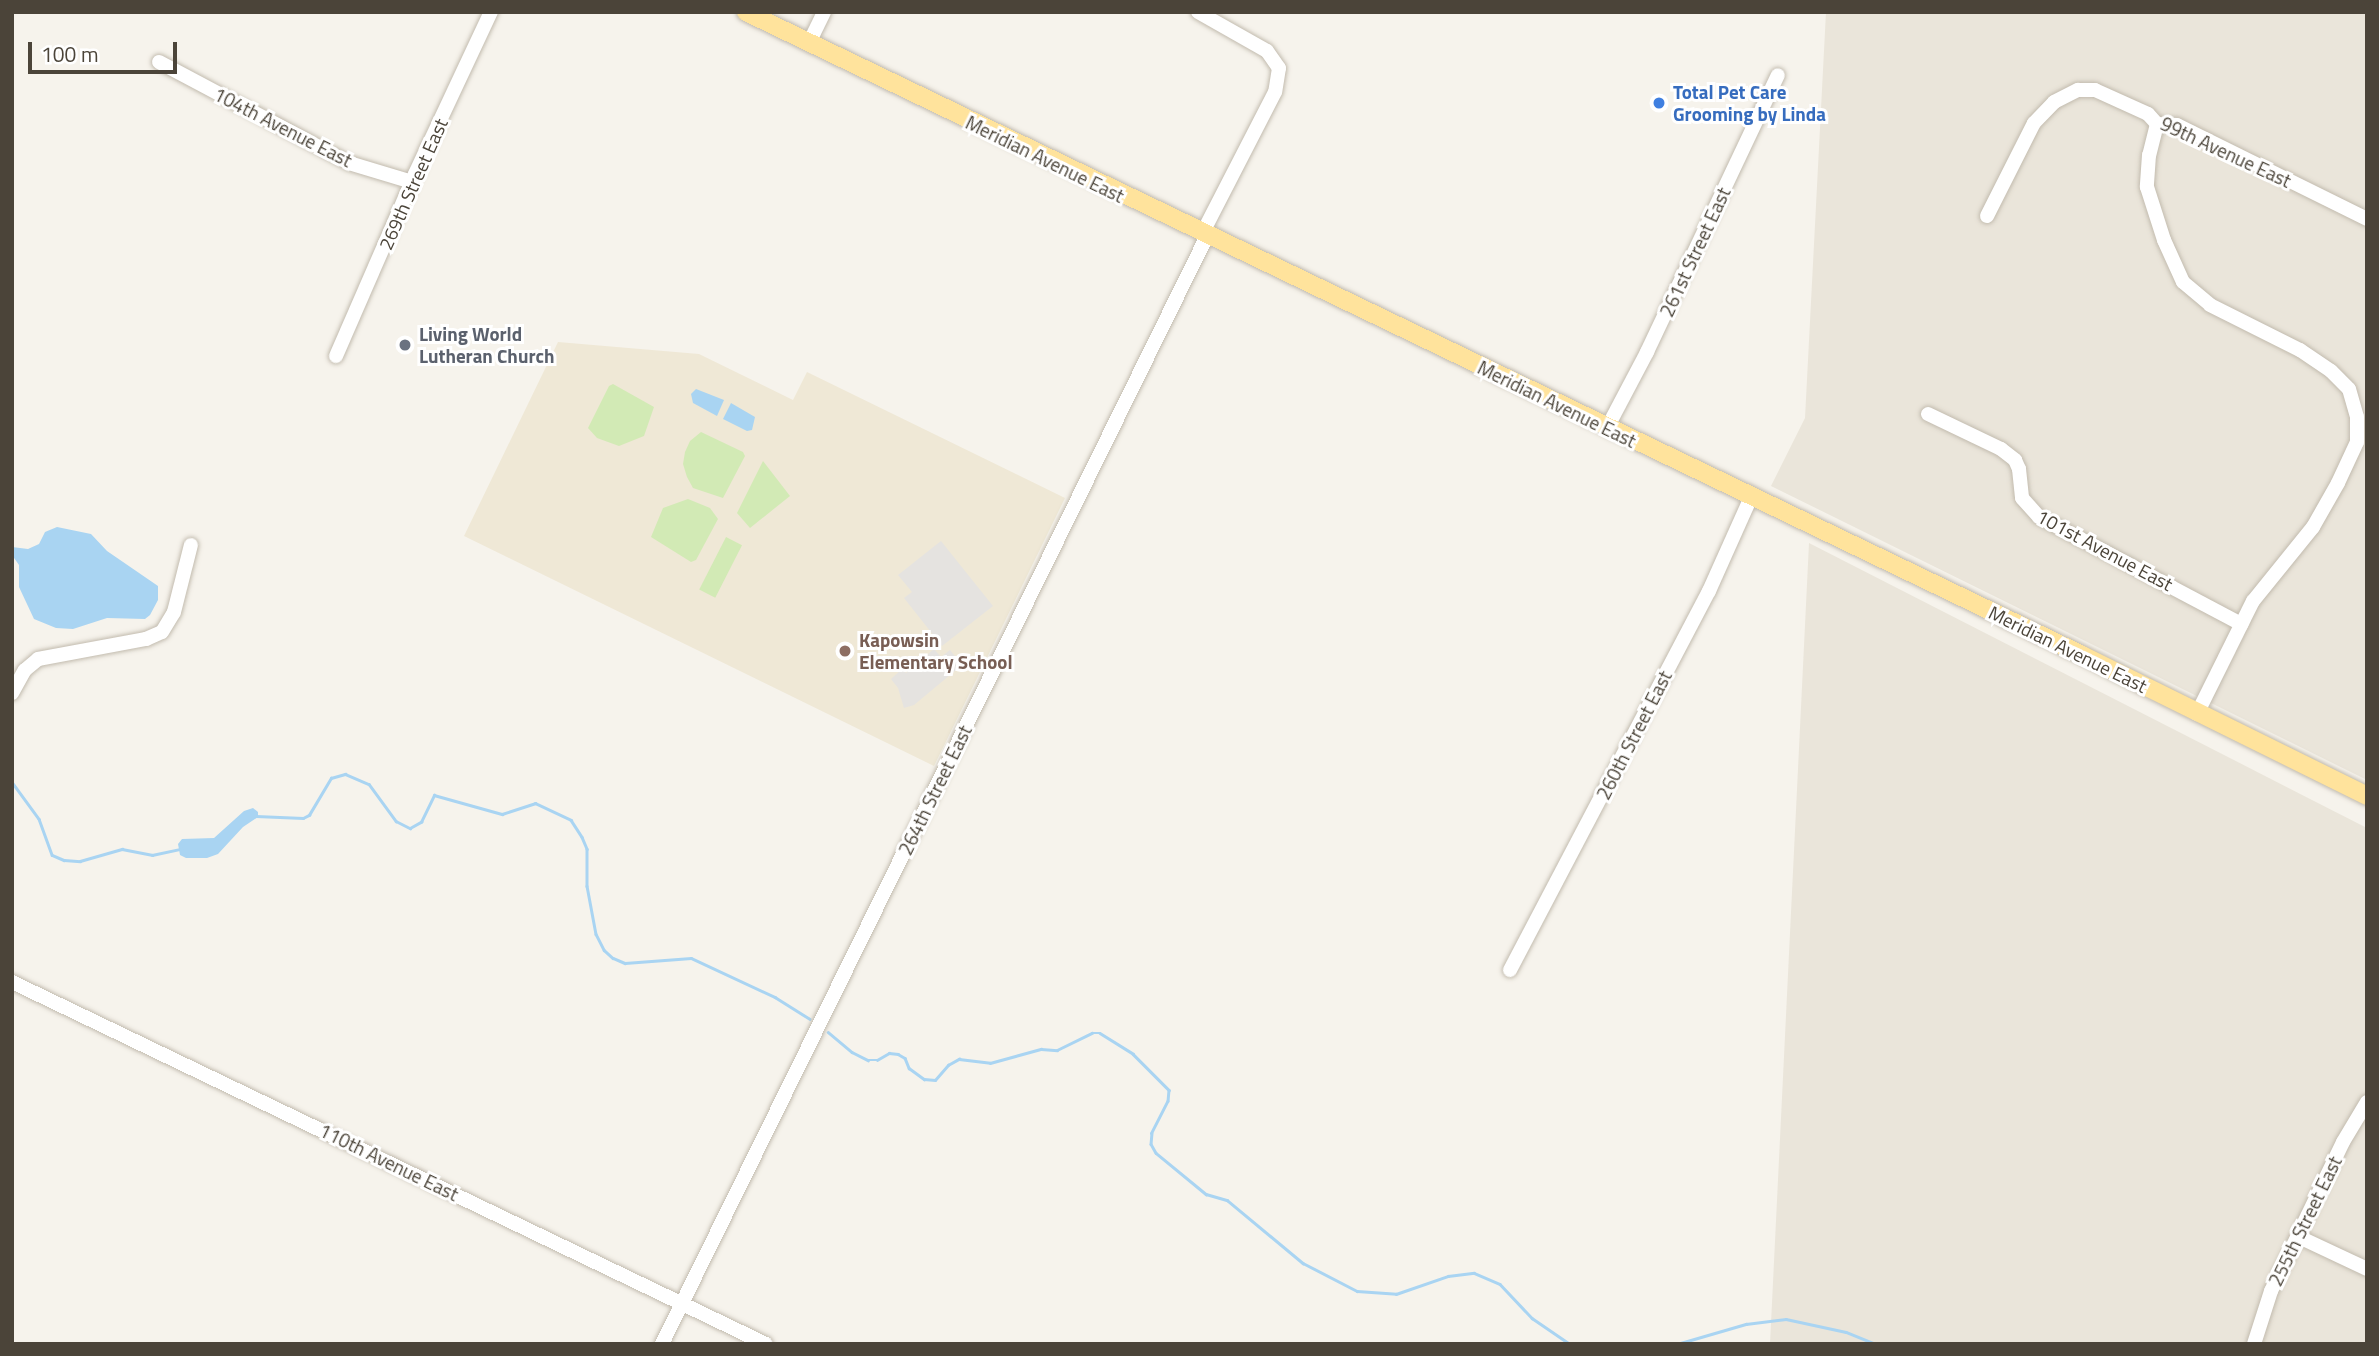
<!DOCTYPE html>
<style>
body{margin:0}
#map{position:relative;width:2379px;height:1356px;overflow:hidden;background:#f6f3ec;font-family:"Titillium Web",sans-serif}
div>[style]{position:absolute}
.residential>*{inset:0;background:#eae5da}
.education>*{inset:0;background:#efe8d6}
.green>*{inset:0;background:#d2eab5;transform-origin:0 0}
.parking>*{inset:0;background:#e5e3e0}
.water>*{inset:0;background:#a9d4f2}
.stream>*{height:2.5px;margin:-1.25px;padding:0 1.25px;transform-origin:1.25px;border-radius:1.25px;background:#a9d4f2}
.roads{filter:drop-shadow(0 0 2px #c2bbae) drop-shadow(0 0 2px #c2bbae)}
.minor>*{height:14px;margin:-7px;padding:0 7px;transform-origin:7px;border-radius:7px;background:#fff}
.major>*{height:18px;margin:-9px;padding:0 9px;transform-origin:9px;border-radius:9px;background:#ffe39c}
.dots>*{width:19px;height:19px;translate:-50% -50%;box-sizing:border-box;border:4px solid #fff;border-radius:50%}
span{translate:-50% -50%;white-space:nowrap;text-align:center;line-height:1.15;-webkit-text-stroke:6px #fff;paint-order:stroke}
.shop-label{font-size:19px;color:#366cbe;font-weight:700}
.left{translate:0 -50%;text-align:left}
.street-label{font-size:19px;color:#4b4439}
.worship-label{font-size:19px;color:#5b616d;font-weight:700}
.education-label{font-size:19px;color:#785e54;font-weight:700}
.frame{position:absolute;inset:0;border:14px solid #4b4439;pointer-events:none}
.scale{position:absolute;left:28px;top:42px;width:149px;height:32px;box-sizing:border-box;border:4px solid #4b4439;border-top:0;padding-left:9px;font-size:21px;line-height:24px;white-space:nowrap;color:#4b4439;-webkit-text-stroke:5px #fff;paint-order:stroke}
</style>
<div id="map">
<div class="residential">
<i style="clip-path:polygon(1826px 12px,2367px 12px,2367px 780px,1771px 486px,1805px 418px)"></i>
<i style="clip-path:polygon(1809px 543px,2367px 828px,2367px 1344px,1770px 1344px)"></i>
</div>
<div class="education">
<i style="clip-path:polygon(558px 342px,699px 354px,793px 400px,807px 372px,1065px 498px,934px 766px,464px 536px)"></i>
</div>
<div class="green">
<i style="clip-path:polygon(613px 384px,654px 407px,644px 436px,619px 446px,597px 438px,588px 428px,609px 386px)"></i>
<i style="clip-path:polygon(701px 432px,743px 452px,745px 456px,723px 498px,693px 488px,687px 477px,683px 464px,685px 452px,690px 441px)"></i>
<i style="clip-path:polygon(763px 461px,790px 496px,750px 528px,737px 513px)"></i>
<i style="clip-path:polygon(688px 499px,710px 508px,718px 519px,696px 560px,691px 562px,651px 537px,663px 508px)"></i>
<i style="left:726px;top:537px;width:18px;height:59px;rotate:27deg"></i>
</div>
<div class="parking">
<i style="clip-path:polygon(941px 541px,993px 606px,942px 646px,904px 598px,912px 592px,898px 575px)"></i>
<i style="clip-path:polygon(934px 649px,941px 657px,950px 650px,962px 665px,914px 705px,904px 708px,898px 688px,891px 679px,902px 669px,906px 673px)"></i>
</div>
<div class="water">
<i style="clip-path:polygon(696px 389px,724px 400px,717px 416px,693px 403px,691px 394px)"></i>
<i style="clip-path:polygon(731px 403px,755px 417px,752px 430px,747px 431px,723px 419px)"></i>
<i style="clip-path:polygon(57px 527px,91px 534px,107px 551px,158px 586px,158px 600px,150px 615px,145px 619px,107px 618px,73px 629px,56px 628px,34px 619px,19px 587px,19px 565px,12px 555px,12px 547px,28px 549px,39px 544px,45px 532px)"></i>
<i style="clip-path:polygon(253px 808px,258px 812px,258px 817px,243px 827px,218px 854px,207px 858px,186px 858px,180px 855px,178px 844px,182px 839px,214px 838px,244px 811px)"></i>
</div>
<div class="stream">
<i style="left:12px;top:782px;width:46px;rotate:53.9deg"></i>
<i style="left:39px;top:819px;width:38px;rotate:70deg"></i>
<i style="left:52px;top:855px;width:13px;rotate:23deg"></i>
<i style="left:64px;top:860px;width:16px;rotate:4deg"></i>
<i style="left:80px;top:861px;width:44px;rotate:-15.9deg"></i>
<i style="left:122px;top:849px;width:31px;rotate:11deg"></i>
<i style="left:152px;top:855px;width:30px;rotate:-12deg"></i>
<i style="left:256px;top:816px;width:47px;rotate:2.4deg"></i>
<i style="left:303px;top:818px;width:7px;rotate:-27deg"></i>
<i style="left:309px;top:815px;width:43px;rotate:-59.3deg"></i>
<i style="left:331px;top:778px;width:15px;rotate:-16deg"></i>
<i style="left:345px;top:774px;width:26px;rotate:23deg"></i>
<i style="left:369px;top:784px;width:46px;rotate:53.9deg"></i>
<i style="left:396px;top:821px;width:16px;rotate:27deg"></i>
<i style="left:410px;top:828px;width:13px;rotate:-29deg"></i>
<i style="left:421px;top:822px;width:30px;rotate:-64deg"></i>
<i style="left:434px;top:795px;width:71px;rotate:15.6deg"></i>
<i style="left:502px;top:814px;width:35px;rotate:-18deg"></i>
<i style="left:535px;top:803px;width:40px;rotate:25deg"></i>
<i style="left:571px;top:820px;width:20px;rotate:57deg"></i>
<i style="left:582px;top:837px;width:13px;rotate:67deg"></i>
<i style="left:587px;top:849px;width:37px;rotate:90deg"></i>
<i style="left:587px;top:886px;width:49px;rotate:79.4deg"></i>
<i style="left:596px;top:934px;width:18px;rotate:63deg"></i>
<i style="left:604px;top:950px;width:12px;rotate:42deg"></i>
<i style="left:613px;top:958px;width:13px;rotate:23deg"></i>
<i style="left:625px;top:963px;width:66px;rotate:-4.3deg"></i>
<i style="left:691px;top:958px;width:93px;rotate:24.9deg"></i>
<i style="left:775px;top:997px;width:41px;rotate:32.2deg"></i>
<i style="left:828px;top:1032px;width:31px;rotate:40deg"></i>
<i style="left:852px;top:1052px;width:18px;rotate:27deg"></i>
<i style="left:868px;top:1060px;width:9px"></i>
<i style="left:877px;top:1060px;width:14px;rotate:-30deg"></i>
<i style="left:889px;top:1053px;width:9px;rotate:6deg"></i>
<i style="left:898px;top:1054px;width:8px;rotate:30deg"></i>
<i style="left:905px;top:1058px;width:11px;rotate:68deg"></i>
<i style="left:909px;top:1068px;width:19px;rotate:36deg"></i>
<i style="left:924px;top:1079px;width:11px;rotate:5deg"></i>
<i style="left:935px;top:1080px;width:20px;rotate:-49deg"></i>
<i style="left:948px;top:1065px;width:13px;rotate:-29deg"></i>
<i style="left:959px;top:1059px;width:31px;rotate:7deg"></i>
<i style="left:990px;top:1063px;width:53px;rotate:-15.4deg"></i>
<i style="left:1041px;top:1049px;width:16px;rotate:4deg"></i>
<i style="left:1057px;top:1050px;width:39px;rotate:-26deg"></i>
<i style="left:1092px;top:1033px;width:8px"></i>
<i style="left:1100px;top:1033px;width:39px;rotate:32deg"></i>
<i style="left:1133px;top:1054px;width:51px;rotate:45deg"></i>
<i style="left:1169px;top:1090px;width:11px;rotate:95deg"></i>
<i style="left:1168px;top:1101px;width:36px;rotate:117deg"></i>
<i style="left:1152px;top:1133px;width:11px;rotate:95deg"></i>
<i style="left:1151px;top:1144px;width:10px;rotate:61deg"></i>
<i style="left:1156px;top:1153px;width:65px;rotate:39.4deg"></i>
<i style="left:1206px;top:1194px;width:22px;rotate:16deg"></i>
<i style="left:1227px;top:1200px;width:99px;rotate:39.7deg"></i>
<i style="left:1303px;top:1263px;width:61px;rotate:27.4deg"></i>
<i style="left:1357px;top:1291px;width:39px;rotate:4deg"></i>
<i style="left:1396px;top:1294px;width:55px;rotate:-19.1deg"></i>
<i style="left:1448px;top:1276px;width:26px;rotate:-7deg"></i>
<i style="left:1474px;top:1273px;width:28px;rotate:23deg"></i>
<i style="left:1500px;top:1284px;width:47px;rotate:46.7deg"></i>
<i style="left:1532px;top:1318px;width:46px;rotate:34.4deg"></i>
<i style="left:1677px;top:1344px;width:72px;rotate:-16.2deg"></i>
<i style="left:1746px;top:1324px;width:40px;rotate:-7.1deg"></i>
<i style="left:1786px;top:1319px;width:61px;rotate:12.2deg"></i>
<i style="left:1846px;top:1332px;width:32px;rotate:22deg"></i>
</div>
<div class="roads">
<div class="minor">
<i style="left:1198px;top:12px;width:79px;rotate:29.5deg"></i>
<i style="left:1267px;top:51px;width:21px;rotate:55deg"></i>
<i style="left:1279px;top:68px;width:24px;rotate:99deg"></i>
<i style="left:1275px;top:92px;width:160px;rotate:117.2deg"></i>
<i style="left:809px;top:43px;width:34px;rotate:-64deg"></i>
<i style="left:159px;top:62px;width:215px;rotate:28deg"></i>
<i style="left:349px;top:163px;width:66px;rotate:16.8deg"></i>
<i style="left:2157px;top:124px;width:32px;rotate:104deg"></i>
<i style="left:2149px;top:155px;width:32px;rotate:94deg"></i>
<i style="left:2147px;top:187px;width:56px;rotate:72.2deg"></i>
<i style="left:2164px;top:240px;width:46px;rotate:65.7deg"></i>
<i style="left:2183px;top:282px;width:35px;rotate:40deg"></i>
<i style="left:2210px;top:305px;width:101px;rotate:26.6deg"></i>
<i style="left:2300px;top:350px;width:37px;rotate:34deg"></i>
<i style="left:2331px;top:371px;width:25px;rotate:45deg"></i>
<i style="left:2349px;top:389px;width:29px;rotate:74deg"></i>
<i style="left:2357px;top:417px;width:25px;rotate:90deg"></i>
<i style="left:2357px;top:442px;width:45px;rotate:114.9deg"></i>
<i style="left:2338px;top:483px;width:51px;rotate:119.6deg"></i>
<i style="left:2313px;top:527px;width:95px;rotate:129deg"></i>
<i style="left:2253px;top:601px;width:126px;rotate:116.4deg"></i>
<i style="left:2157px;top:124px;width:20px;rotate:3deg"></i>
<i style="left:2177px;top:125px;width:212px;rotate:26.3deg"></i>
<i style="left:1987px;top:216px;width:104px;rotate:-63.2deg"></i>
<i style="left:2034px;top:123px;width:29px;rotate:-46deg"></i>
<i style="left:2054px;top:102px;width:27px;rotate:-27deg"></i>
<i style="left:2078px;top:90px;width:17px"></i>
<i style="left:2095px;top:90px;width:58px;rotate:24.4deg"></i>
<i style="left:2148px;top:114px;width:13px;rotate:48deg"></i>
<i style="left:336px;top:356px;width:198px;rotate:-66.5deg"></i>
<i style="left:415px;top:174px;width:179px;rotate:-64.9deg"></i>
<i style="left:1928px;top:414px;width:81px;rotate:25.6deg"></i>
<i style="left:2001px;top:449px;width:18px;rotate:38deg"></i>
<i style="left:2015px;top:460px;width:10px;rotate:66deg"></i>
<i style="left:2019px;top:469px;width:29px;rotate:84deg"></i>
<i style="left:2022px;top:498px;width:25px;rotate:48deg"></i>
<i style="left:2039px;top:517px;width:229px;rotate:27.9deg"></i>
<i style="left:1607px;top:428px;width:86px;rotate:-62.2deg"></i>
<i style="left:1647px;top:352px;width:306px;rotate:-64.7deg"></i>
<i style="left:12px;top:693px;width:26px;rotate:-61deg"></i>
<i style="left:25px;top:670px;width:17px;rotate:-40deg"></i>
<i style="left:38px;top:659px;width:110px;rotate:-10.5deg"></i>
<i style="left:146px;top:639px;width:17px;rotate:-24deg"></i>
<i style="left:162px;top:632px;width:23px;rotate:-59deg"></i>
<i style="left:174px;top:612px;width:69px;rotate:-75.8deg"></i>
<i style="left:1510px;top:970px;width:428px;rotate:-62.3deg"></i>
<i style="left:1709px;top:591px;width:103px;rotate:-65.9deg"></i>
<i style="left:12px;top:982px;width:836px;rotate:25.65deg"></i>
<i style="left:2299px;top:1237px;width:75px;rotate:25.2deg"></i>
<i style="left:662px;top:1344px;width:1235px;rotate:-63.81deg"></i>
<i style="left:2254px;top:1344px;width:56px;rotate:-72.2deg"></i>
<i style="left:2271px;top:1291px;width:165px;rotate:-64.2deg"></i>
<i style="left:2343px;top:1142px;width:47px;rotate:-59deg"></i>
</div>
<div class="major">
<i style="left:746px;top:12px;width:1483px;rotate:25.7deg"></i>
<i style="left:2082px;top:655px;width:318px;rotate:26.3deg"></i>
</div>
</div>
<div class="dots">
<i style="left:1659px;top:103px;background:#3f7fe0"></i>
<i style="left:405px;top:345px;background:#6b7280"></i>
<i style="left:845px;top:651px;background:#8d6e63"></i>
</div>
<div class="shop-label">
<span class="left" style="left:1673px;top:103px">Total Pet Care<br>Grooming by Linda</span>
</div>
<div class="street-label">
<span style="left:283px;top:127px;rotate:27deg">104th Avenue East</span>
<span style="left:2226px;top:152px;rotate:25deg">99th Avenue East</span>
<span style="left:1045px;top:159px;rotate:26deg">Meridian Avenue East</span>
<span style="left:413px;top:184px;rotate:-66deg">269th Street East</span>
<span style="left:1695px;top:252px;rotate:-65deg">261st Street East</span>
<span style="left:1557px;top:404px;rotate:26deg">Meridian Avenue East</span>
<span style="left:2105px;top:550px;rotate:28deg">101st Avenue East</span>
<span style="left:2068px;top:649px;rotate:26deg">Meridian Avenue East</span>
<span style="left:1634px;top:735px;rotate:-63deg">260th Street East</span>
<span style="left:935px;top:790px;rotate:-64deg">264th Street East</span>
<span style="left:389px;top:1162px;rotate:26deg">110th Avenue East</span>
<span style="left:2305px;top:1221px;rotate:-64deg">255th Street East</span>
</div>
<div class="worship-label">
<span class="left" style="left:419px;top:345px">Living World<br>Lutheran Church</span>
</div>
<div class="education-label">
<span class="left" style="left:859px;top:651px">Kapowsin<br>Elementary School</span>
</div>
<div class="frame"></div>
<div class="scale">100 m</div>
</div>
